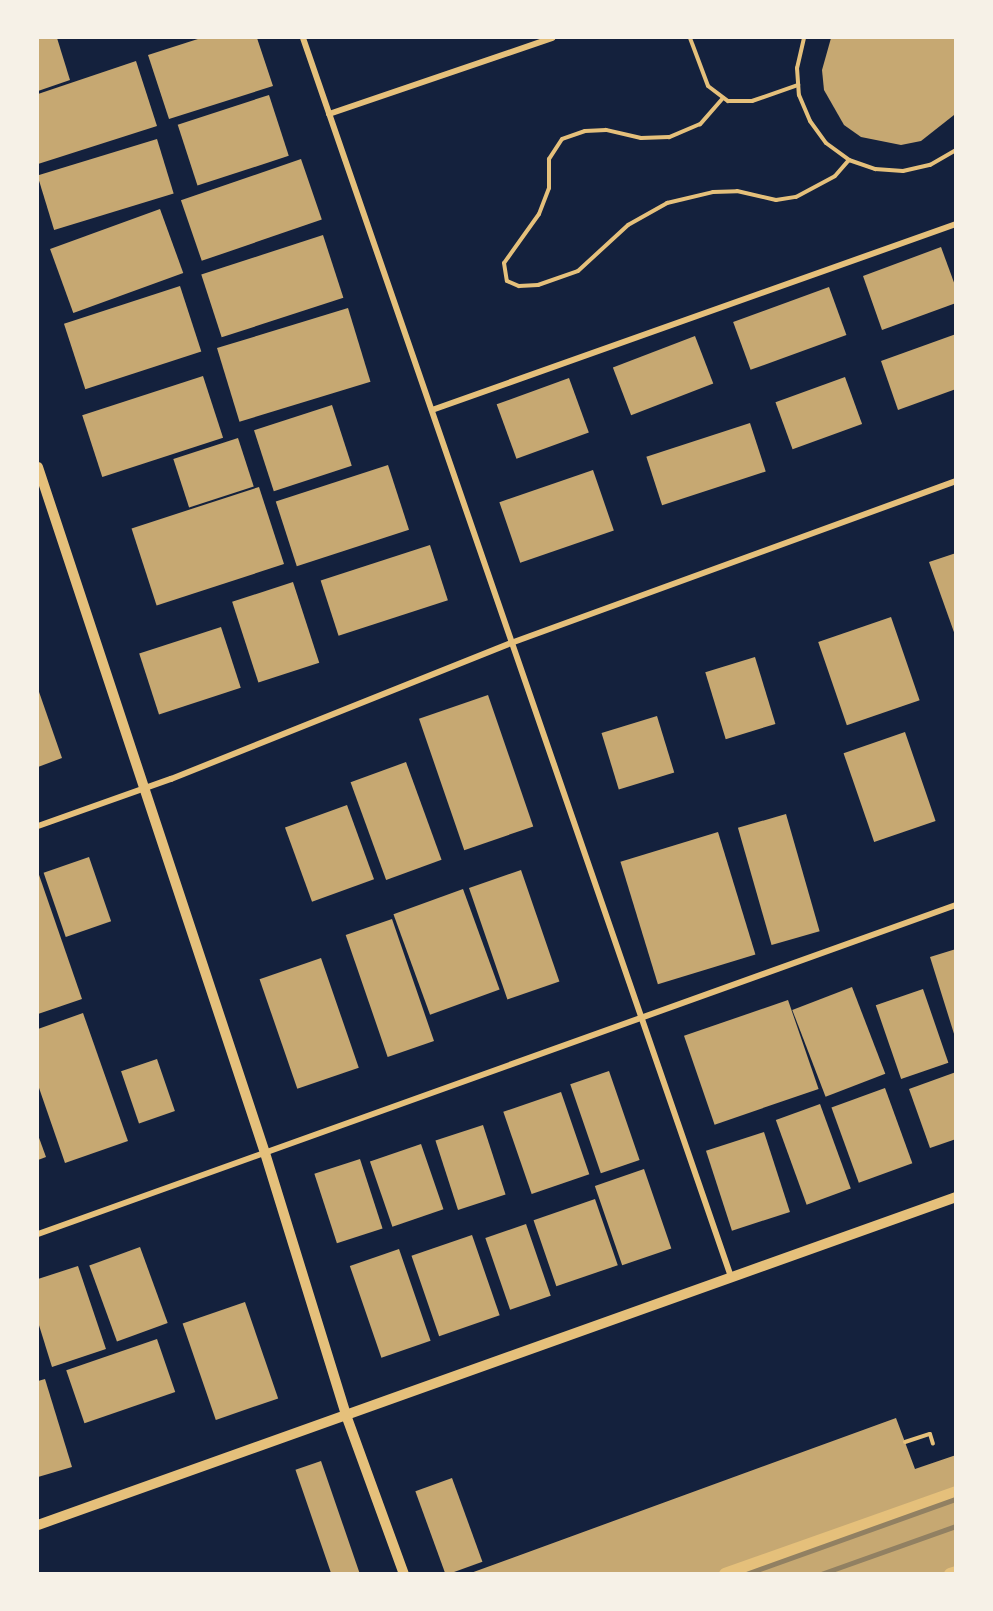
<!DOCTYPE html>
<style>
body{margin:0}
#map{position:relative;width:993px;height:1611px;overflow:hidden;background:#14213d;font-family:Poppins,sans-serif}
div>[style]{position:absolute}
.building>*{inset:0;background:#c6a872;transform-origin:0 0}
.path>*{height:4px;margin:-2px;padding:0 2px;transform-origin:2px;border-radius:2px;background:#e5c07b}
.minor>*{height:6px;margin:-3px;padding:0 3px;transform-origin:3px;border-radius:3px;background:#e5c07b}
.tertiary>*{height:10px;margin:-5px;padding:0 5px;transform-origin:5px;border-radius:5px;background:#e5c07b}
.secondary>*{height:12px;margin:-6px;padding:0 6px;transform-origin:6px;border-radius:6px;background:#e5c07b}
.rail>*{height:4.5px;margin:-2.25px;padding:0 2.25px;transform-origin:2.25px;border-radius:2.25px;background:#918062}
span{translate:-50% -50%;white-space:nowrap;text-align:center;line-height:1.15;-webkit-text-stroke:5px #f6f1e7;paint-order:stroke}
.frame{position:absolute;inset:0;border:39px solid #f6f1e7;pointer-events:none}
</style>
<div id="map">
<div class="building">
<i style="clip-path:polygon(38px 38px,57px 38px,70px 80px,38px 91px)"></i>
<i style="clip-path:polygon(201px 38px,257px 38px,273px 86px,169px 119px,148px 55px)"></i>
<i style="clip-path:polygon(831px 38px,956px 38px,954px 115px,921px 141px,901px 145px,861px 137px,844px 125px,824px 90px,822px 70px)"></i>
<i style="clip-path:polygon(136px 61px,157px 126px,38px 164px,38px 94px)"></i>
<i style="left:269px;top:95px;width:64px;height:96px;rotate:72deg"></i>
<i style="left:157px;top:139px;width:57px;height:125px;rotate:73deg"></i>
<i style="left:301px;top:159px;width:64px;height:127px;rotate:71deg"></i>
<i style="left:160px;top:209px;width:68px;height:117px;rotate:70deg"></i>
<i style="left:323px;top:235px;width:66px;height:128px;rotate:72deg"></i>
<i style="clip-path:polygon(941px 247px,956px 288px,956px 303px,882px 330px,863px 276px)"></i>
<i style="left:180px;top:286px;width:69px;height:122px;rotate:72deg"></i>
<i style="left:829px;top:287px;width:51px;height:102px;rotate:70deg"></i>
<i style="left:348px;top:308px;width:77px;height:137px;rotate:73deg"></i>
<i style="clip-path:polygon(956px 334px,956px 389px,898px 410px,881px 361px)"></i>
<i style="left:695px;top:336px;width:51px;height:88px;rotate:69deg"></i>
<i style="left:203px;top:376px;width:65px;height:127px;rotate:72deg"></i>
<i style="left:845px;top:377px;width:50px;height:74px;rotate:70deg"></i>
<i style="left:569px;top:378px;width:58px;height:77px;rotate:70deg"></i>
<i style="left:332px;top:405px;width:64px;height:82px;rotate:72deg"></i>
<i style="left:750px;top:423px;width:51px;height:109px;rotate:72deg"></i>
<i style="left:238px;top:438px;width:51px;height:68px;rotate:72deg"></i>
<i style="left:388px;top:465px;width:68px;height:118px;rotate:72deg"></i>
<i style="left:593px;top:470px;width:64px;height:99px;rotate:71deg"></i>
<i style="left:259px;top:487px;width:81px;height:134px;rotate:72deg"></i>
<i style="left:430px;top:545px;width:58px;height:115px;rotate:72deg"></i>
<i style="clip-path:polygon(956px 553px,956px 635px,955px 635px,929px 562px)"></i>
<i style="left:293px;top:582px;width:85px;height:64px;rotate:72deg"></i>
<i style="left:891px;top:617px;width:88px;height:77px;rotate:71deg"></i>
<i style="left:221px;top:627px;width:64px;height:86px;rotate:72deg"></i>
<i style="left:755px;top:657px;width:70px;height:52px;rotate:73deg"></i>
<i style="clip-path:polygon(38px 689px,62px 758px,38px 767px)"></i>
<i style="left:488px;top:695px;width:139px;height:73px;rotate:71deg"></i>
<i style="left:657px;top:716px;width:59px;height:58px;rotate:73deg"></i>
<i style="left:905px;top:732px;width:94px;height:65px;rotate:71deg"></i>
<i style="left:406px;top:762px;width:104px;height:59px;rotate:70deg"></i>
<i style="left:347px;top:805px;width:79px;height:66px;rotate:70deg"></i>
<i style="left:786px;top:814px;width:122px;height:50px;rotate:74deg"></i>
<i style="left:718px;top:832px;width:128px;height:102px;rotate:73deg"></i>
<i style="left:89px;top:857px;width:68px;height:48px;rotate:71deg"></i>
<i style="left:521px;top:870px;width:118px;height:55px;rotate:71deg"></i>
<i style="clip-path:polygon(38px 872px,82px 999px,38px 1014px)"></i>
<i style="left:463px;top:889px;width:107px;height:74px;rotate:70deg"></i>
<i style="left:392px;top:919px;width:129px;height:49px;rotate:71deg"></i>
<i style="clip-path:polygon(956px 949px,956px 1037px,955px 1037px,930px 957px)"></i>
<i style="left:321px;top:958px;width:116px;height:65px;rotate:71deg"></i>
<i style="left:852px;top:987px;width:93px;height:64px;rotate:69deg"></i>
<i style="left:923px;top:989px;width:78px;height:50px;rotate:71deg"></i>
<i style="left:788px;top:1000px;width:94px;height:110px;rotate:71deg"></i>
<i style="clip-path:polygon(83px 1013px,128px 1141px,65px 1163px,38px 1085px,38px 1029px)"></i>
<i style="left:157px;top:1059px;width:55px;height:38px;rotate:71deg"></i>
<i style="left:609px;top:1071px;width:94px;height:41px;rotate:71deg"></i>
<i style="clip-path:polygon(956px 1072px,956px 1139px,930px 1148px,909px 1089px)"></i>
<i style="left:885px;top:1088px;width:80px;height:57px;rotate:70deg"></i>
<i style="left:561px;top:1092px;width:87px;height:61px;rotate:71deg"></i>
<i style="left:820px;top:1104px;width:90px;height:47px;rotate:70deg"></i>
<i style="left:483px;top:1125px;width:73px;height:50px;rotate:72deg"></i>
<i style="left:764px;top:1132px;width:84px;height:61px;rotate:72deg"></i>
<i style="clip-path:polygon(38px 1135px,46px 1157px,38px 1160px)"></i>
<i style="left:421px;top:1144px;width:69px;height:54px;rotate:71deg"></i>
<i style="left:360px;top:1159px;width:73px;height:48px;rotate:72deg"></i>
<i style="left:644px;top:1169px;width:84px;height:52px;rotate:71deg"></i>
<i style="left:595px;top:1199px;width:70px;height:65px;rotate:71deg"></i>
<i style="left:526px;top:1224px;width:76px;height:43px;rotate:71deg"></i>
<i style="left:472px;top:1235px;width:85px;height:64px;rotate:71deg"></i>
<i style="left:140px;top:1247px;width:81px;height:54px;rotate:70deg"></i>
<i style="left:399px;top:1249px;width:97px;height:52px;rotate:71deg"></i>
<i style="clip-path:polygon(78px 1266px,106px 1349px,52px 1367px,38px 1322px,38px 1279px)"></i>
<i style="left:245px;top:1302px;width:102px;height:66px;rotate:71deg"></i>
<i style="left:157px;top:1339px;width:56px;height:96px;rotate:71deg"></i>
<i style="clip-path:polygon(45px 1379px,72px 1467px,38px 1477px,38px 1381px)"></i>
<i style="clip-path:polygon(896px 1418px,915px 1469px,956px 1455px,956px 1574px,468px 1574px)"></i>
<i style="left:321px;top:1461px;width:120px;height:27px;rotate:71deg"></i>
<i style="left:452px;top:1478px;width:89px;height:39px;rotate:70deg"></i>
</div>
<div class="path">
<i style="left:690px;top:38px;width:51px;rotate:69.4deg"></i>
<i style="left:708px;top:86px;width:25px;rotate:37deg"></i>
<i style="left:728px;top:101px;width:24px"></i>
<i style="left:752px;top:101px;width:49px;rotate:-19.2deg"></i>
<i style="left:804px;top:38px;width:31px;rotate:103deg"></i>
<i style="left:797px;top:68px;width:27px;rotate:86deg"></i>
<i style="left:799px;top:95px;width:28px;rotate:67deg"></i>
<i style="left:810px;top:121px;width:27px;rotate:54deg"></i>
<i style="left:826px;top:143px;width:29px;rotate:36deg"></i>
<i style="left:849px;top:160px;width:28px;rotate:19deg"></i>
<i style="left:875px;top:169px;width:28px;rotate:4deg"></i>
<i style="left:903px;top:171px;width:28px;rotate:-13deg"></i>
<i style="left:930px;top:165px;width:30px;rotate:-30deg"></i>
<i style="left:723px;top:98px;width:35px;rotate:131deg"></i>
<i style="left:700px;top:124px;width:34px;rotate:157deg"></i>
<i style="left:669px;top:137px;width:28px;rotate:178deg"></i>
<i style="left:641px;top:138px;width:36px;rotate:-167deg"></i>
<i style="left:606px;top:130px;width:21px;rotate:177deg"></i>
<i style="left:585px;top:131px;width:24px;rotate:161deg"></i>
<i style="left:562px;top:139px;width:24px;rotate:123deg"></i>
<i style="left:549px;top:159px;width:29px;rotate:90deg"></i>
<i style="left:549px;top:188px;width:28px;rotate:111deg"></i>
<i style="left:539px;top:214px;width:60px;rotate:125.5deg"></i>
<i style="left:504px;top:263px;width:18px;rotate:81deg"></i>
<i style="left:507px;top:281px;width:13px;rotate:23deg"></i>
<i style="left:519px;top:286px;width:19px;rotate:-3deg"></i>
<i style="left:538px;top:285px;width:42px;rotate:-19.3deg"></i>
<i style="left:578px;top:271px;width:68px;rotate:-42.6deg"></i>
<i style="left:628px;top:225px;width:45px;rotate:-29.4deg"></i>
<i style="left:667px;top:203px;width:47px;rotate:-13.4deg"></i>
<i style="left:713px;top:192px;width:24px;rotate:-2deg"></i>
<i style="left:737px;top:191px;width:40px;rotate:13deg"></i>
<i style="left:776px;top:200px;width:20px;rotate:-9deg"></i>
<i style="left:796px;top:197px;width:44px;rotate:-28.3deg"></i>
<i style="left:835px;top:176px;width:21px;rotate:-49deg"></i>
<i style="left:905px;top:1442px;width:26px;rotate:-18deg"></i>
<i style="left:930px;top:1434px;width:10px;rotate:73deg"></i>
</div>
<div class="minor">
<i style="left:303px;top:38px;width:1311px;rotate:70.94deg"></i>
<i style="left:329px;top:114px;width:236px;rotate:-18.8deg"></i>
<i style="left:432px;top:410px;width:556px;rotate:-19.54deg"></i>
<i style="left:38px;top:826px;width:141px;rotate:-19.5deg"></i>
<i style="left:171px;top:779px;width:366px;rotate:-21.8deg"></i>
<i style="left:511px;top:643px;width:474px;rotate:-20deg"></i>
<i style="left:38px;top:1234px;width:975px;rotate:-19.72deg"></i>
</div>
<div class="tertiary">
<i style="left:38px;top:467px;width:723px;rotate:71.69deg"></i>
<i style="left:265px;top:1153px;width:274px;rotate:72.8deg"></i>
<i style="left:346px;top:1415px;width:169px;rotate:70deg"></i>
<i style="left:38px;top:1525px;width:975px;rotate:-19.66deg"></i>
</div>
<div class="secondary">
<i style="left:725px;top:1574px;width:245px;rotate:-19.5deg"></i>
<i style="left:950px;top:1574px;width:6px;rotate:-18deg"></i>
</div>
<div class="rail">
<i style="left:746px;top:1574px;width:223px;rotate:-19.7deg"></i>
<i style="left:821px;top:1574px;width:143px;rotate:-19.6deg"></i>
</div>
<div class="frame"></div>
</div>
